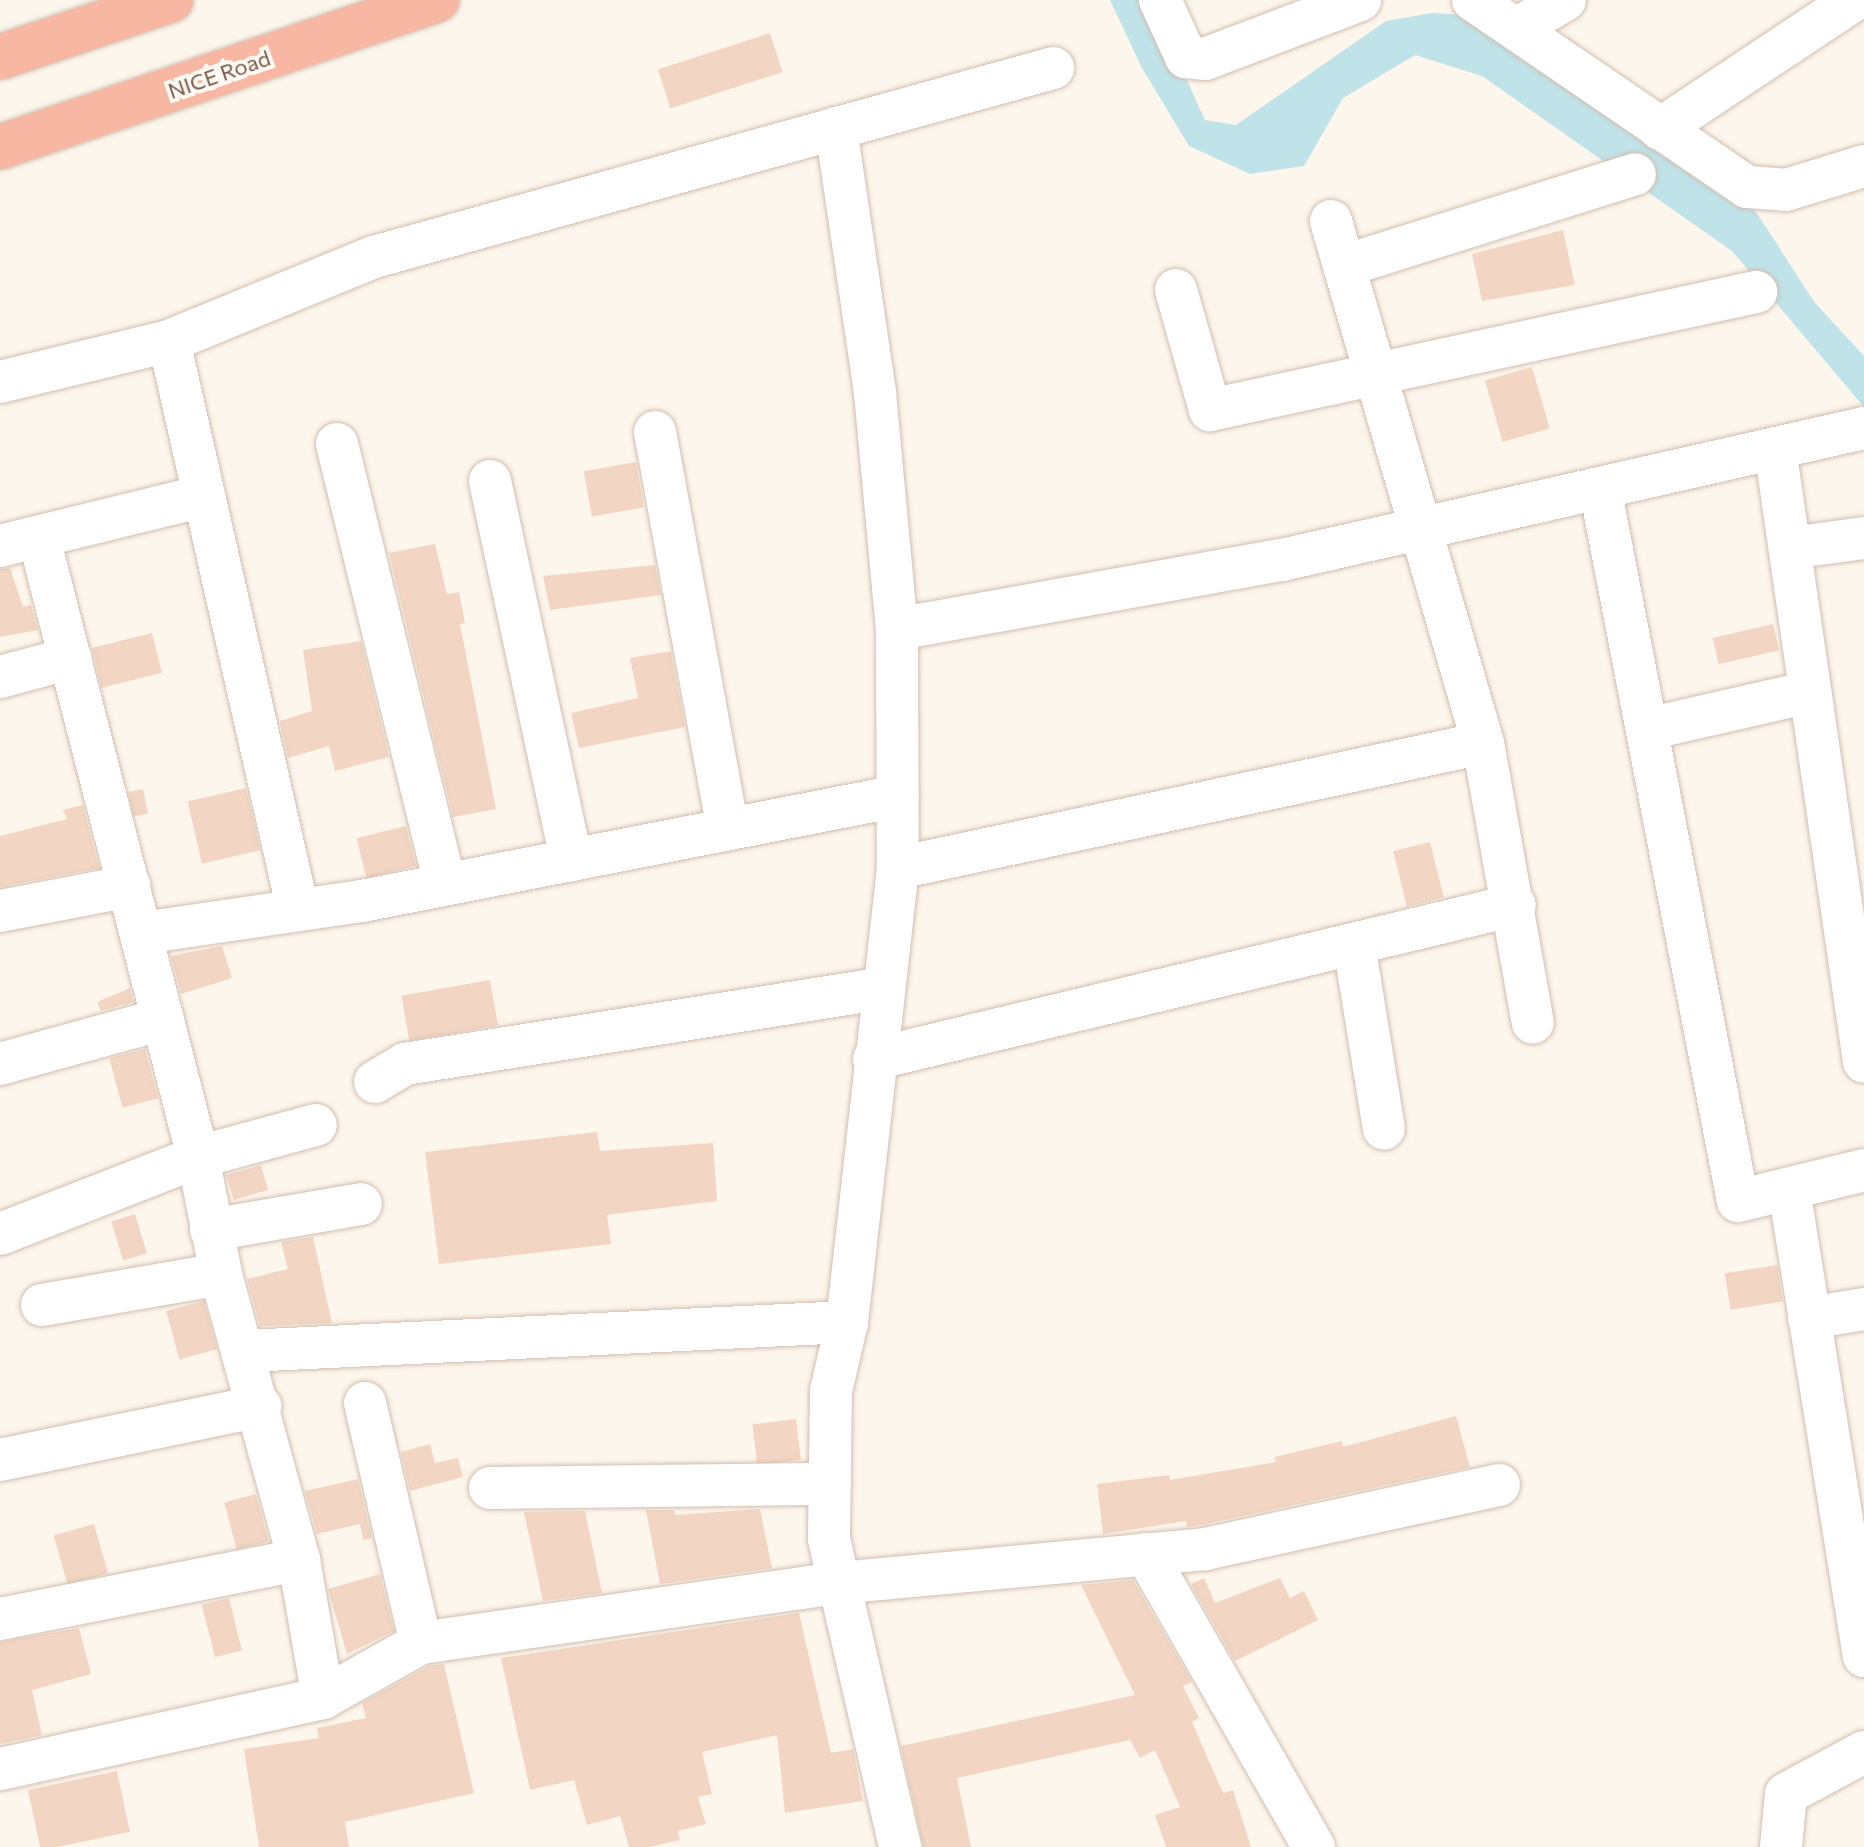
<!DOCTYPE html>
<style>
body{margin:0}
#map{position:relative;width:1864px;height:1847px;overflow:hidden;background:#fdf6ec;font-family:Commissioner,sans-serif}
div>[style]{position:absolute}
.water>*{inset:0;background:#bfe3e8}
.building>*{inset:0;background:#f3d5c3;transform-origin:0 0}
.roads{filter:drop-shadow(0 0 2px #d1beb0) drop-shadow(0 0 2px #d1beb0)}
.minor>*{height:42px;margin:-21px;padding:0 21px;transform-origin:21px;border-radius:21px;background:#fff}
.highway>*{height:44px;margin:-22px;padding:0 22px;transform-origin:22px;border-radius:22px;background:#f7b7a3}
span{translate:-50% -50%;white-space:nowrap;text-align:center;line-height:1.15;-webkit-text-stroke:8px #fffaf3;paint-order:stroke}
.street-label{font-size:22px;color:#7a5c4d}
</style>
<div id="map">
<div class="water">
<i style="clip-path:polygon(1110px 0,1150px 0,1205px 120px,1236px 125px,1386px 21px,1432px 13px,1467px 15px,1754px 209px,1815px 303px,1864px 356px,1864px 407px,1732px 251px,1482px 76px,1415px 55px,1343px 98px,1304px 166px,1250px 174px,1189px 146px,1142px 68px)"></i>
</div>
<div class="building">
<i style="left:770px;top:33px;width:41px;height:118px;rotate:72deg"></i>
<i style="clip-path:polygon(1563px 230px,1575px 285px,1482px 301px,1472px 254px)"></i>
<i style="left:1532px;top:367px;width:64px;height:49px;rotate:74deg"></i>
<i style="left:636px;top:462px;width:46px;height:53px;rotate:80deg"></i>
<i style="clip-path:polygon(435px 544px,447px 594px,459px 592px,465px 623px,460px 624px,496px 809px,453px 817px,389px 553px)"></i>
<i style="clip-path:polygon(655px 565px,661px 595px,550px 610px,543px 576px)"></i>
<i style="clip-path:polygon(10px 568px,23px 607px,31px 605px,38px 630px,0 637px,0 569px)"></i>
<i style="left:1773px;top:624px;width:27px;height:62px;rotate:77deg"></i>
<i style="left:152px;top:633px;width:41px;height:62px;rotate:76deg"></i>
<i style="clip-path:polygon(361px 641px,389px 757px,335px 771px,329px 746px,288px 758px,280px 721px,312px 711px,303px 650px)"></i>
<i style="clip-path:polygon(671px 651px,685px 727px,579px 748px,571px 713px,638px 698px,630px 658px)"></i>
<i style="left:246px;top:788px;width:64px;height:60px;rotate:77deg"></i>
<i style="left:143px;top:789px;width:25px;height:15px;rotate:78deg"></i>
<i style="clip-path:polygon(83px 805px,99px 868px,0 887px,0 836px,67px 819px,63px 810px)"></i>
<i style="left:406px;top:826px;width:41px;height:51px;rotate:76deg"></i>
<i style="left:1430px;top:842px;width:57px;height:38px;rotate:76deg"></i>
<i style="clip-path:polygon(222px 946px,232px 978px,181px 994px,171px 956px)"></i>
<i style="left:490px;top:980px;width:46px;height:90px;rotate:80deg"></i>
<i style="clip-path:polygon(130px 988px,133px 1002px,101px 1011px,97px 1002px)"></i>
<i style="left:145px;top:1049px;width:51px;height:37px;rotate:75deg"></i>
<i style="clip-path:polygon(597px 1132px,600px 1151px,713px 1143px,717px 1201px,607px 1215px,611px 1244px,439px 1264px,425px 1152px)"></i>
<i style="left:261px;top:1165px;width:26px;height:36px;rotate:74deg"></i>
<i style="left:135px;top:1214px;width:41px;height:25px;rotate:73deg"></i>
<i style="clip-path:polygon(313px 1237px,332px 1323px,260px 1326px,247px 1279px,288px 1269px,281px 1242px)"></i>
<i style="left:1777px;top:1265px;width:37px;height:53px;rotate:81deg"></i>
<i style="left:204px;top:1301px;width:50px;height:39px;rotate:75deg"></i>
<i style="clip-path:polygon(1456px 1416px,1470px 1467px,1201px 1525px,1187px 1527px,1186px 1521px,1103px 1534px,1097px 1484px,1169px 1475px,1170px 1480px,1276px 1462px,1274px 1457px,1342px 1441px,1343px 1447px)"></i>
<i style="left:796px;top:1419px;width:41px;height:44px;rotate:83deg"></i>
<i style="clip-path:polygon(430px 1444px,435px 1463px,458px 1458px,463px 1477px,410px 1491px,401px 1452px)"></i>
<i style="clip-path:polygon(358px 1479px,372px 1538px,363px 1540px,360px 1524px,317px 1534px,305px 1491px)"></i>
<i style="left:256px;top:1494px;width:49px;height:33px;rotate:75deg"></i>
<i style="clip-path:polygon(760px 1509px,772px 1568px,660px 1584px,646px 1510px,674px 1510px,675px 1515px)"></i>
<i style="clip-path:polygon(585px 1511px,602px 1593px,543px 1601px,524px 1512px)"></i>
<i style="left:94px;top:1524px;width:51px;height:42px;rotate:74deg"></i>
<i style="clip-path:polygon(380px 1574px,394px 1631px,347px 1654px,328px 1589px)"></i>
<i style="clip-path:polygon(1204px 1578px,1215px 1603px,1280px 1578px,1290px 1598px,1304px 1591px,1318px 1620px,1235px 1661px,1191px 1584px)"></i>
<i style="clip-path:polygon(1133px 1580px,1192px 1682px,1183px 1686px,1199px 1718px,1192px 1722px,1223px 1793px,1233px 1790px,1251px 1847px,1166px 1847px,1155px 1815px,1180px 1807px,1155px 1750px,1140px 1758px,1130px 1740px,957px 1778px,971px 1847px,923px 1847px,901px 1746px,1135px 1695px,1081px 1585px)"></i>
<i style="left:229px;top:1598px;width:54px;height:28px;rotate:76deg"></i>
<i style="clip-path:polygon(799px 1613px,831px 1753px,853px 1749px,863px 1801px,785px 1813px,777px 1735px,702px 1752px,712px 1794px,698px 1797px,706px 1824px,678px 1831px,680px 1840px,649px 1847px,629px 1847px,620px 1816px,587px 1825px,574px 1780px,530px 1790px,501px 1658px)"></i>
<i style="clip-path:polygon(79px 1628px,91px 1674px,32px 1690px,42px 1735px,0 1744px,0 1642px)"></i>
<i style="clip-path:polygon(444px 1664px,474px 1793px,345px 1822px,349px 1847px,259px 1847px,244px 1749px,319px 1738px,317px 1728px,366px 1718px,362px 1703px,429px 1666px)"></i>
<i style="left:117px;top:1771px;width:62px;height:91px;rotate:78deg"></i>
</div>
<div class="roads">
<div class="minor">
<i style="left:1160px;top:0;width:63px;rotate:65.5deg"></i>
<i style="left:1186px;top:57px;width:19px;rotate:6deg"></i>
<i style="left:1205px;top:59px;width:166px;rotate:-20.8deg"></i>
<i style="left:1473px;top:0;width:332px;rotate:34.3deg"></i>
<i style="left:1747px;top:187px;width:39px;rotate:4deg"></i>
<i style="left:1786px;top:190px;width:82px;rotate:-17.1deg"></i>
<i style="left:1516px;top:29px;width:57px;rotate:-30.6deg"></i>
<i style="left:836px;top:128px;width:268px;rotate:81.6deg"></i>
<i style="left:875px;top:393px;width:237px;rotate:84.7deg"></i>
<i style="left:897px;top:629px;width:391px;rotate:-10.2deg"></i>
<i style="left:1282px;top:560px;width:597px;rotate:-12.78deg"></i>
<i style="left:1660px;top:129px;width:233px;rotate:-33.6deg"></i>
<i style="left:1331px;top:221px;width:544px;rotate:73.77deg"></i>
<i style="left:1483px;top:743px;width:284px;rotate:79.9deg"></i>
<i style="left:1344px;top:266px;width:305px;rotate:-17.5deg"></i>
<i style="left:1176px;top:290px;width:125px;rotate:74.2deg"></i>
<i style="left:1210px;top:410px;width:559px;rotate:-12.2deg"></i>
<i style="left:169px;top:341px;width:583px;rotate:77.23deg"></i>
<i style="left:0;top:382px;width:174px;rotate:-13.6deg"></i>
<i style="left:169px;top:341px;width:222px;rotate:-22.3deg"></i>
<i style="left:374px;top:257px;width:705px;rotate:-15.55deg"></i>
<i style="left:655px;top:432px;width:404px;rotate:79.6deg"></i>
<i style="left:337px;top:444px;width:453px;rotate:76.2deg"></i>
<i style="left:1775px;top:448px;width:620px;rotate:81.75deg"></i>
<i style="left:490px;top:481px;width:388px;rotate:77.9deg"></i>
<i style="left:1600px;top:488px;width:726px;rotate:79.05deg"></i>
<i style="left:1738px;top:1201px;width:130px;rotate:-13.8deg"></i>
<i style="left:0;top:546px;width:210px;rotate:-13.8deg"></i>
<i style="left:1790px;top:548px;width:75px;rotate:-7.7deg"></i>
<i style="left:897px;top:629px;width:239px;rotate:89.8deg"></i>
<i style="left:898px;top:868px;width:457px;rotate:96.4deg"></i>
<i style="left:847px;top:1322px;width:71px;rotate:103.1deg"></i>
<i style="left:831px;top:1391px;width:148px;rotate:90.8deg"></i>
<i style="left:829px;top:1539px;width:316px;rotate:77deg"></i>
<i style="left:0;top:677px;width:73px;rotate:-15deg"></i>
<i style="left:1647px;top:729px;width:167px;rotate:-12.8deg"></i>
<i style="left:898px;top:868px;width:598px;rotate:-12.06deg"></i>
<i style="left:0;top:911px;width:132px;rotate:-10.9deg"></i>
<i style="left:142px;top:933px;width:222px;rotate:-8.3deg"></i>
<i style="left:362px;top:901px;width:546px;rotate:-11.08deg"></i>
<i style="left:1354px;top:944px;width:187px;rotate:80.8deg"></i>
<i style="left:874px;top:1059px;width:659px;rotate:-13.51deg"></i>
<i style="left:0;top:1064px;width:169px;rotate:-15.4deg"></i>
<i style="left:375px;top:1082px;width:35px;rotate:-31deg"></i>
<i style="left:405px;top:1064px;width:484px;rotate:-9deg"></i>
<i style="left:1789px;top:1189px;width:473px;rotate:80.9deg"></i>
<i style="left:211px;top:1230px;width:152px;rotate:-9.8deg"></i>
<i style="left:0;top:1234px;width:212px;rotate:-21.3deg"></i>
<i style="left:198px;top:1157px;width:122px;rotate:-15.2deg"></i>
<i style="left:42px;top:1305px;width:182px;rotate:-9.8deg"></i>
<i style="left:1809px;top:1318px;width:56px;rotate:-9.3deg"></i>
<i style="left:246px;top:1351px;width:602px;rotate:-2.76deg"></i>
<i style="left:365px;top:1403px;width:246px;rotate:76.9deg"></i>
<i style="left:0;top:1460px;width:266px;rotate:-11.7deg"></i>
<i style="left:490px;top:1488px;width:340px;rotate:-0.7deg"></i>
<i style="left:1146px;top:1554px;width:338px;rotate:60.2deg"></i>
<i style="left:0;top:1619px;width:305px;rotate:-11.2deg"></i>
<i style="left:323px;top:1698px;width:112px;rotate:-29.3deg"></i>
<i style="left:421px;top:1643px;width:422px;rotate:-8.2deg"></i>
<i style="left:839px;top:1583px;width:368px;rotate:-5.3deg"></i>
<i style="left:1205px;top:1549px;width:301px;rotate:-12.3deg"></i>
<i style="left:0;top:1769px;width:331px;rotate:-12.4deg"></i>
<i style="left:323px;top:1698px;width:140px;rotate:-99.9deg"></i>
<i style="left:299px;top:1560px;width:296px;rotate:-105.3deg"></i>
<i style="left:221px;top:1274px;width:119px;rotate:-101.1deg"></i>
<i style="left:198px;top:1157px;width:639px;rotate:-104.41deg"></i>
<i style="left:1781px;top:1847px;width:53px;rotate:-84.6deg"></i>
<i style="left:1786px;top:1794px;width:89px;rotate:-28.3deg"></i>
</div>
<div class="highway">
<i style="left:0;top:57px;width:180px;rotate:-18.4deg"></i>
<i style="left:0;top:147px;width:461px;rotate:-18.6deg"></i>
</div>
</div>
<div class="street-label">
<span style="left:219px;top:74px;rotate:-19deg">NICE Road</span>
</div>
</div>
